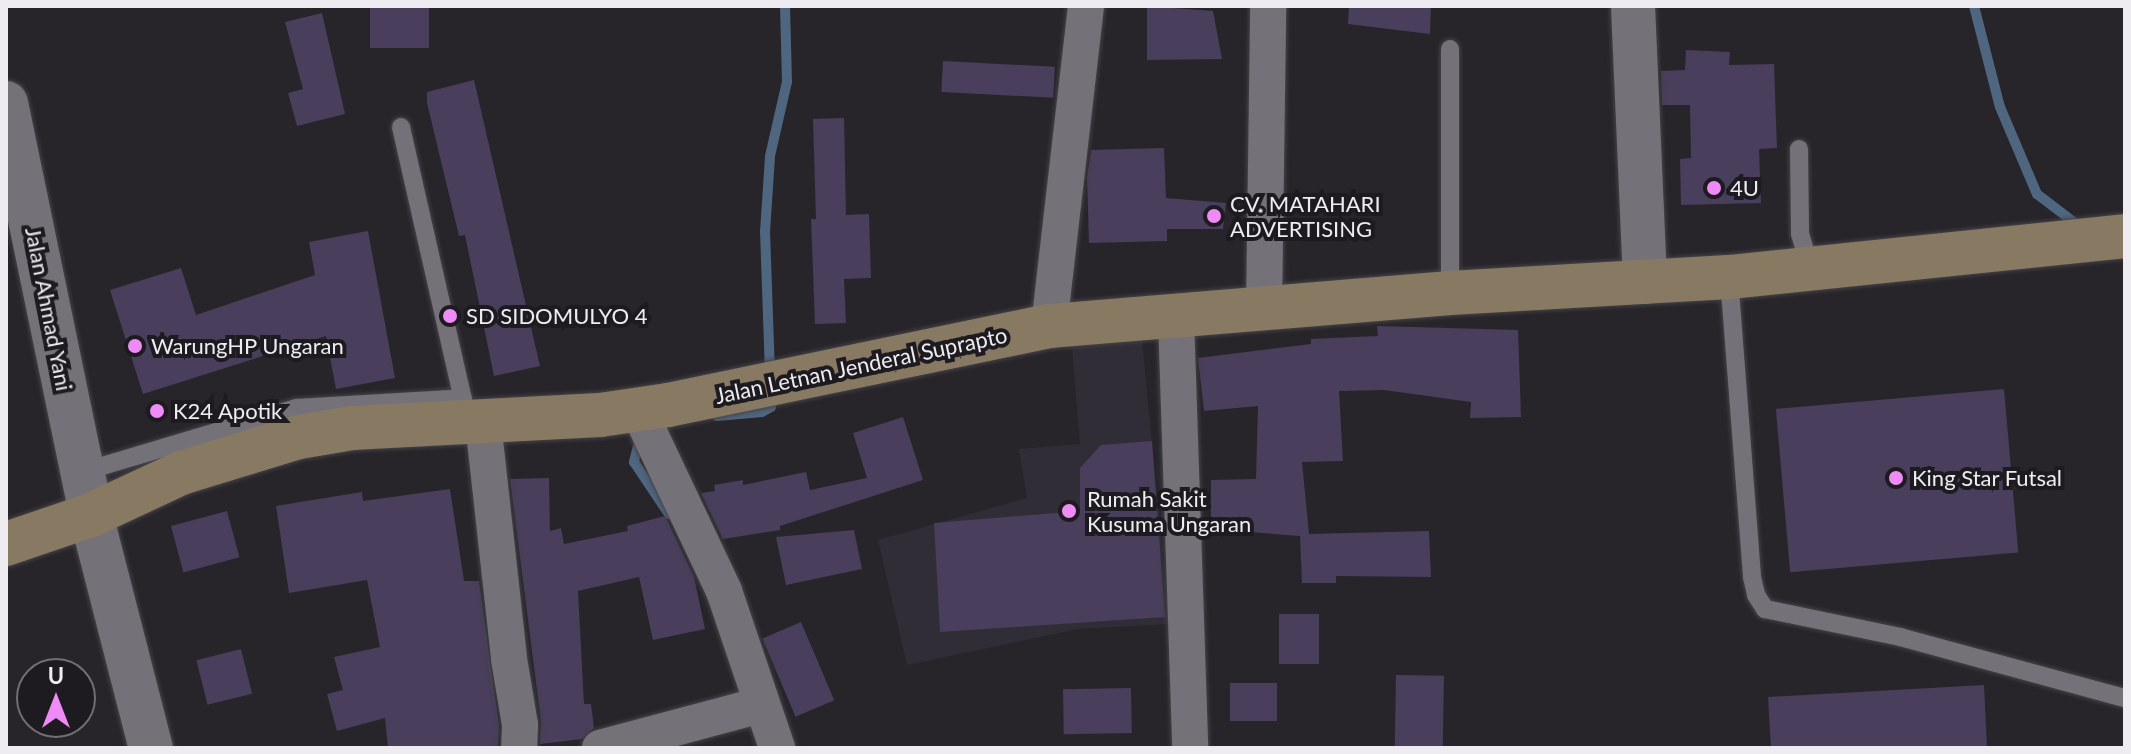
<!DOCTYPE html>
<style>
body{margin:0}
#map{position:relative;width:2131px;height:754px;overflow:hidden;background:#27252a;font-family:Lato,sans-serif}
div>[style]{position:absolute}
.built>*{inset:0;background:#302d37}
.stream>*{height:10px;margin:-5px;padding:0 5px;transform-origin:5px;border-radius:5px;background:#4f6680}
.building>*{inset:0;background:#493e5b;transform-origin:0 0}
.roads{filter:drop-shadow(0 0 2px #454347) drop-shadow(0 0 2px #454347)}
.service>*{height:18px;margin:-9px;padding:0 9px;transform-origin:9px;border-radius:9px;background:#747278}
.minor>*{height:36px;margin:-18px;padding:0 18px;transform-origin:18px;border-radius:18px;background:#747278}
.tertiary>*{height:44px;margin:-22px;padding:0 22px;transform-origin:22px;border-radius:22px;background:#747278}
.secondary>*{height:44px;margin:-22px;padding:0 22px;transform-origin:22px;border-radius:22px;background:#887963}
.dots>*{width:22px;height:22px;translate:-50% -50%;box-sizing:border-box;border:4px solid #1d1b20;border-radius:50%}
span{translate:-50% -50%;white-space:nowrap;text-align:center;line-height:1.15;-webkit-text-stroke:8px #1d1b20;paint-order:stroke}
.poi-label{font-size:22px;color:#eeecf0}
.left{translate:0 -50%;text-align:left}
.street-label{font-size:22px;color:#eeecf0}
.frame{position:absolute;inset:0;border:8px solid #eeecf0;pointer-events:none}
.north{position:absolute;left:16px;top:658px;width:80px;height:80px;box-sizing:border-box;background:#1d1b20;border:2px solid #716f73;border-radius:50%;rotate:0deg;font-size:22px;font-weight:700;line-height:32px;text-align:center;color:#eeecf0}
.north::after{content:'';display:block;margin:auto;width:28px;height:36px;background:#ef8bf7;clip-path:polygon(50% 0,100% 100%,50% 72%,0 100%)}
</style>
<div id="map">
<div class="built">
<i style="clip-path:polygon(1142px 339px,1169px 624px,1078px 629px,907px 665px,878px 540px,1027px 498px,1019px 449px,1080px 444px,1072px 347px)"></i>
</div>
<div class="stream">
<i style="left:1974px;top:6px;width:104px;rotate:75.6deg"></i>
<i style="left:2000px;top:107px;width:95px;rotate:67deg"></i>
<i style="left:2037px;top:194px;width:53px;rotate:37.3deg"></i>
<i style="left:770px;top:374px;width:142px;rotate:-92deg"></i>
<i style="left:765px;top:232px;width:76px;rotate:-86.2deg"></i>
<i style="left:770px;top:156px;width:76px;rotate:-77.1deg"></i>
<i style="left:787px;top:82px;width:76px;rotate:-91.5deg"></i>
<i style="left:717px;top:416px;width:45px;rotate:-5.1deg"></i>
<i style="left:762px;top:412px;width:10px;rotate:-29deg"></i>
<i style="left:771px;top:407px;width:13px;rotate:-90deg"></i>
<i style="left:640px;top:438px;width:25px;rotate:104deg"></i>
<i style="left:634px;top:462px;width:63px;rotate:56.1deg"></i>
</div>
<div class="building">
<i style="clip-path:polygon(1147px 6px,1213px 11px,1222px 59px,1147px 60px)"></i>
<i style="clip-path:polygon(1349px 6px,1431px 6px,1430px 34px,1348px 24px)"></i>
<i style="left:370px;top:7px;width:59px;height:41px"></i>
<i style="clip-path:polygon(322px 13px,345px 114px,297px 126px,288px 93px,303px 89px,285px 22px)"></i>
<i style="clip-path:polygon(1686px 50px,1730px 52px,1729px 65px,1774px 64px,1777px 148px,1759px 149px,1761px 203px,1681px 205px,1680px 159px,1691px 158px,1690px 105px,1662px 105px,1661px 71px,1685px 70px)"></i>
<i style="left:943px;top:61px;width:112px;height:31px;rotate:3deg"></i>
<i style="clip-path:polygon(474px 80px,540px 366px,494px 376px,465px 235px,459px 236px,427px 103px,427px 92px)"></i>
<i style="clip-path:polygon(844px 118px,846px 215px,869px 214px,871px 278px,844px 279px,846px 323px,815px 324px,811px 219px,816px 219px,813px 119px)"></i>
<i style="clip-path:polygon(1164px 148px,1166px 198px,1226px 203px,1223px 229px,1167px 229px,1167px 241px,1089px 243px,1087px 178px,1091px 150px)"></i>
<i style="clip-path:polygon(368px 231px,395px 378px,336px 389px,326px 336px,143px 394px,110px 290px,181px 268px,196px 315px,315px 275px,309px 242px)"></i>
<i style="clip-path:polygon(1377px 326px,1518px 330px,1521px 417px,1470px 418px,1471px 402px,1384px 390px,1339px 391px,1343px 461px,1302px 462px,1309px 534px,1429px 531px,1431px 577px,1336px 576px,1336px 583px,1302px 583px,1300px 536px,1211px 529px,1211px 480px,1256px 479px,1258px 406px,1204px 411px,1198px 358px,1311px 344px,1311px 339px,1378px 336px)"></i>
<i style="left:2004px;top:389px;width:164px;height:229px;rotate:85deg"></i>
<i style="clip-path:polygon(903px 417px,923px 480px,780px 526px,780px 530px,723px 539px,701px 493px,715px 491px,714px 485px,743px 480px,743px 485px,806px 472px,810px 490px,867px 478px,853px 433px)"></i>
<i style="clip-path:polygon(1152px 441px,1165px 617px,940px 632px,934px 523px,1080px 511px,1080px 468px,1101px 445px)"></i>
<i style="clip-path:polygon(549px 478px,550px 531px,561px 528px,564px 544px,628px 531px,627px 526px,665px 516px,694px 577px,705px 629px,653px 640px,639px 577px,578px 591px,584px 704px,591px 704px,594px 728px,582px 739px,540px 744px,541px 722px,510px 479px)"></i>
<i style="clip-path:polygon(450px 489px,464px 581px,479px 581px,499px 726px,498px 748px,388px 748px,385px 718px,337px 731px,327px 694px,343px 690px,334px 657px,380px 647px,367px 580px,289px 593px,276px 506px,362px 492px,363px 501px)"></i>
<i style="left:227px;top:511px;width:48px;height:58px;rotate:75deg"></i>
<i style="clip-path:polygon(854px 530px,862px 569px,786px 585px,776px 537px)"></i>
<i style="left:1279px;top:614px;width:40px;height:50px"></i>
<i style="left:801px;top:622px;width:85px;height:42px;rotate:67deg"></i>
<i style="left:241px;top:649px;width:46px;height:46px;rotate:76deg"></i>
<i style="left:1396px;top:675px;width:48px;height:73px;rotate:1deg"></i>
<i style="left:1230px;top:683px;width:47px;height:38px"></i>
<i style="clip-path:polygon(1984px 685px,1987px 748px,1771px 748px,1768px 697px)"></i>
<i style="left:1131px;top:688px;width:45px;height:68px;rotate:89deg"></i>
</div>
<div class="roads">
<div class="service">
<i style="left:1450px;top:49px;width:244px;rotate:90deg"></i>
<i style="left:401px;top:127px;width:289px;rotate:77.2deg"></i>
<i style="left:1799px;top:149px;width:85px;rotate:89.3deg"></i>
<i style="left:1800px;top:234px;width:37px;rotate:73deg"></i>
<i style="left:1729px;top:277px;width:301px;rotate:85.6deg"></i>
<i style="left:1752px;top:577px;width:18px;rotate:77deg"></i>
<i style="left:1756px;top:595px;width:17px;rotate:57deg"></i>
<i style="left:1765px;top:609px;width:138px;rotate:11.7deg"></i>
<i style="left:1900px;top:637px;width:233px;rotate:15.2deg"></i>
<i style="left:82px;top:472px;width:224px;rotate:-16.6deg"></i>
<i style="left:297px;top:408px;width:166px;rotate:-3.4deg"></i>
</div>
<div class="minor">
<i style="left:1264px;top:309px;width:303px;rotate:-89.2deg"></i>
<i style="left:1176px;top:318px;width:430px;rotate:88.1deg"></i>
<i style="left:1049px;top:326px;width:322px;rotate:-83.4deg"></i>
<i style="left:638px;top:409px;width:201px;rotate:64.7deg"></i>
<i style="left:724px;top:591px;width:166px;rotate:71.3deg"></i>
<i style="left:483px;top:422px;width:238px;rotate:83.7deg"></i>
<i style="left:509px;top:659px;width:67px;rotate:80.5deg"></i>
<i style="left:520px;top:725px;width:23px;rotate:92deg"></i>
<i style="left:600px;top:748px;width:167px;rotate:-15deg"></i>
</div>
<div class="tertiary">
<i style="left:1633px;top:6px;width:276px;rotate:87.5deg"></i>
<i style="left:6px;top:103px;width:421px;rotate:78.3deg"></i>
<i style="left:91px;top:515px;width:241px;rotate:75.6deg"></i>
</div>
<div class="secondary">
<i style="left:6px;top:544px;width:90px;rotate:-18.8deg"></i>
<i style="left:91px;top:515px;width:99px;rotate:-25deg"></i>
<i style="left:181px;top:473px;width:123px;rotate:-17deg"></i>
<i style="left:299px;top:437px;width:54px;rotate:-9.6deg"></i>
<i style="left:352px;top:428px;width:248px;rotate:-3deg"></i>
<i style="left:600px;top:415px;width:69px;rotate:-8.4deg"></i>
<i style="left:668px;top:405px;width:389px;rotate:-11.7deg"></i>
<i style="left:1049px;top:326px;width:402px;rotate:-4.7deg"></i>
<i style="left:1450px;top:293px;width:279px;rotate:-3.3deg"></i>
<i style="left:1729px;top:277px;width:398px;rotate:-5.9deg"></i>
</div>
</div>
<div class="dots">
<i style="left:1714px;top:188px;background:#ef8bf7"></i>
<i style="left:1214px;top:216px;background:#ef8bf7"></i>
<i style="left:450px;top:316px;background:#ef8bf7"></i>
<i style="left:135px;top:346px;background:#ef8bf7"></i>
<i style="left:157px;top:411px;background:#ef8bf7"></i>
<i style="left:1896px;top:478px;background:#ef8bf7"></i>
<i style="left:1069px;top:511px;background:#ef8bf7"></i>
</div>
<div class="poi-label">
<span class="left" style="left:1730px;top:188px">4U</span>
<span class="left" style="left:1230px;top:216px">CV. MATAHARI<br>ADVERTISING</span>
<span class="left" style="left:466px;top:316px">SD SIDOMULYO 4</span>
<span class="left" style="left:151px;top:346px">WarungHP Ungaran</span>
<span class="left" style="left:173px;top:411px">K24 Apotik</span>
<span class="left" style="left:1912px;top:478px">King Star Futsal</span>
<span class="left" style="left:1087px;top:511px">Rumah Sakit<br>Kusuma Ungaran</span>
</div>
<div class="street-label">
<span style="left:49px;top:309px;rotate:79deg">Jalan Ahmad Yani</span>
<span style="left:861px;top:365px;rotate:-12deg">Jalan Letnan Jenderal Suprapto</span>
</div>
<div class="frame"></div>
<div class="north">U</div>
</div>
